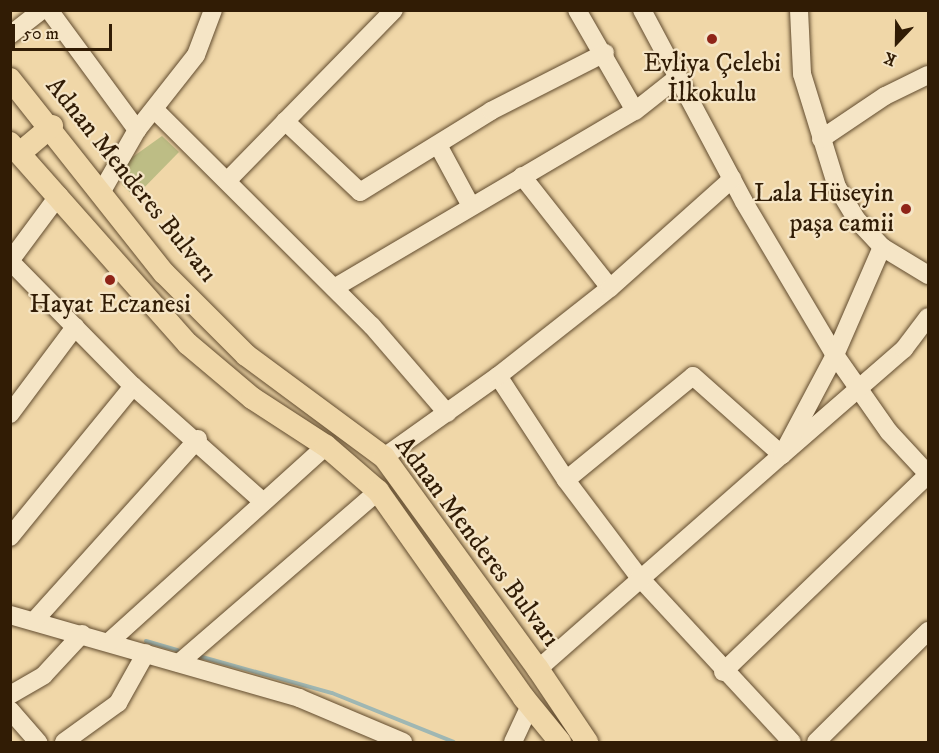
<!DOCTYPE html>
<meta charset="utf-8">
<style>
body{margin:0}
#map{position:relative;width:939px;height:753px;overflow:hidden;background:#f0d7a8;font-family:"IM FELL DW Pica",serif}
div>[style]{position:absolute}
.green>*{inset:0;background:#bdbd85}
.stream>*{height:4px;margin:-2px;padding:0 2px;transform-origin:2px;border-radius:2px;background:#9fb7b3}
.roads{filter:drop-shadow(0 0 2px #614b2e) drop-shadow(0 0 2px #614b2e)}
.minor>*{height:18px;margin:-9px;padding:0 9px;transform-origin:9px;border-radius:9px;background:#f5e5c6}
.major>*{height:22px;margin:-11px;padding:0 11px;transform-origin:11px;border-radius:11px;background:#f0d7a8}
.dots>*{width:16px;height:16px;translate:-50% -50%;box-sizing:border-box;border:3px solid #f5e5c6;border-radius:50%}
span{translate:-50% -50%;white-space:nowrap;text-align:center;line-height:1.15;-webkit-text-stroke:4.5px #f5e5c6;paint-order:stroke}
.poi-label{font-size:26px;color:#311c05}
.right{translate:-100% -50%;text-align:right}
.street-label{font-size:26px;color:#311c05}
.frame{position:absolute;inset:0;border:12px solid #311c05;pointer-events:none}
.north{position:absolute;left:867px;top:12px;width:60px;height:60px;-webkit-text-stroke:4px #f5e5c6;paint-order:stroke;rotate:202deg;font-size:16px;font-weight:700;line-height:24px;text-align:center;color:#311c05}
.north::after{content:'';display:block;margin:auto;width:21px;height:27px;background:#311c05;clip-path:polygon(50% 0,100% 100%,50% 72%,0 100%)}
.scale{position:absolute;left:12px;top:24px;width:100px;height:27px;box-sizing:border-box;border:3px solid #311c05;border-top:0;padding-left:8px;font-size:18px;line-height:21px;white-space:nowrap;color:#311c05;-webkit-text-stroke:4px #f5e5c6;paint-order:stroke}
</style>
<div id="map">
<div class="green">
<i style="clip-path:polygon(162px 136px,179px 152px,135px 197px,122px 185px,120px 166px)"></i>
</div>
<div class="stream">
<i style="left:146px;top:641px;width:33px;rotate:16deg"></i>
<i style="left:202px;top:657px;width:135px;rotate:15.5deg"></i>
<i style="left:332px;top:693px;width:131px;rotate:21.9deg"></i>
</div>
<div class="roads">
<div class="minor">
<i style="left:49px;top:10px;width:149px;rotate:53.7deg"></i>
<i style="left:577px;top:10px;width:116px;rotate:60.1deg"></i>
<i style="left:642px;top:10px;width:217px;rotate:62deg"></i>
<i style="left:744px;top:202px;width:178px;rotate:59.3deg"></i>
<i style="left:835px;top:355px;width:94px;rotate:55deg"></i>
<i style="left:889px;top:432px;width:57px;rotate:47.1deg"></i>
<i style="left:799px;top:10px;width:64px;rotate:87.3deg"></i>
<i style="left:802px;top:74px;width:118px;rotate:72.8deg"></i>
<i style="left:837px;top:187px;width:39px;rotate:59deg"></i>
<i style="left:857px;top:220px;width:37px;rotate:47deg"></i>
<i style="left:882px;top:247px;width:54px;rotate:31.3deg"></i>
<i style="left:10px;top:35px;width:41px;rotate:-38deg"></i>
<i style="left:155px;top:110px;width:306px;rotate:44.9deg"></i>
<i style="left:372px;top:326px;width:115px;rotate:49.2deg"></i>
<i style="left:285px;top:121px;width:103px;rotate:43.4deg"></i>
<i style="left:360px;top:192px;width:154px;rotate:-31.7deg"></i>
<i style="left:491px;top:111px;width:128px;rotate:-27deg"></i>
<i style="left:821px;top:139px;width:77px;rotate:-33.9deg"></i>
<i style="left:885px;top:96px;width:48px;rotate:-26deg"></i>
<i style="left:438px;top:145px;width:69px;rotate:61.6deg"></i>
<i style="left:522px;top:176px;width:142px;rotate:51.8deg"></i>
<i style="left:227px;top:181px;width:239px;rotate:-45.7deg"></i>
<i style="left:102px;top:191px;width:70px;rotate:-60.2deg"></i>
<i style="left:137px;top:130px;width:95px;rotate:-51.8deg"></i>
<i style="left:196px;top:55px;width:48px;rotate:-69.3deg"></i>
<i style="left:10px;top:261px;width:175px;rotate:45.5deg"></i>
<i style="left:133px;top:386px;width:173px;rotate:41.7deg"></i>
<i style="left:10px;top:261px;width:82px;rotate:-53.4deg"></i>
<i style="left:334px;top:288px;width:349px;rotate:-30.5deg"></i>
<i style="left:635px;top:111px;width:55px;rotate:-38.3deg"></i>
<i style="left:498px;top:376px;width:124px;rotate:56.8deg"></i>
<i style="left:566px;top:480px;width:121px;rotate:53deg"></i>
<i style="left:639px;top:577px;width:225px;rotate:47.2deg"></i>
<i style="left:10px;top:414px;width:109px;rotate:-53.2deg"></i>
<i style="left:384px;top:457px;width:140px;rotate:-35.4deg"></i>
<i style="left:498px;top:376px;width:142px;rotate:-38.2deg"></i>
<i style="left:610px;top:288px;width:164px;rotate:-41.8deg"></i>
<i style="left:566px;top:480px;width:164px;rotate:-39.3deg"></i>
<i style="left:693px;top:376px;width:119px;rotate:41.6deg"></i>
<i style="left:782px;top:455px;width:162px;rotate:-41deg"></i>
<i style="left:904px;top:349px;width:40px;rotate:-53deg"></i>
<i style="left:10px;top:537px;width:195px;rotate:-50.8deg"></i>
<i style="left:10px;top:615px;width:301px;rotate:16deg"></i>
<i style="left:299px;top:698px;width:113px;rotate:22.9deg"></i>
<i style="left:34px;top:621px;width:245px;rotate:-48deg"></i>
<i style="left:109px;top:642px;width:292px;rotate:-42.1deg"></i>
<i style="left:179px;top:663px;width:263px;rotate:-40.8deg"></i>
<i style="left:538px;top:669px;width:325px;rotate:-41.3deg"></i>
<i style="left:782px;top:455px;width:113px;rotate:-62.1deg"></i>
<i style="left:835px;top:355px;width:118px;rotate:-66.5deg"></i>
<i style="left:723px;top:672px;width:284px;rotate:-43.9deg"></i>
<i style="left:10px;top:695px;width:39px;rotate:-30deg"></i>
<i style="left:44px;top:675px;width:56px;rotate:-47.2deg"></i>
<i style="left:10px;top:710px;width:43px;rotate:48.8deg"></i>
<i style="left:64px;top:742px;width:67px;rotate:-35.8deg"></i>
<i style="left:118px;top:703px;width:57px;rotate:-60.8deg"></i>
<i style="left:513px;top:742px;width:40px;rotate:-65deg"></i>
<i style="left:816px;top:742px;width:158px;rotate:-44.7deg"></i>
</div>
<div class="major">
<i style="left:10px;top:79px;width:248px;rotate:51.6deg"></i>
<i style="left:164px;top:273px;width:116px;rotate:45deg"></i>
<i style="left:246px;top:355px;width:172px;rotate:36.5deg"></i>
<i style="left:384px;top:457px;width:262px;rotate:54deg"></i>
<i style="left:538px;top:669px;width:88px;rotate:56.1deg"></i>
<i style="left:10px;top:143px;width:268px;rotate:48.5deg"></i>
<i style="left:188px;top:344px;width:84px;rotate:40.2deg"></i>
<i style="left:252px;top:398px;width:88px;rotate:33deg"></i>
<i style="left:326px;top:446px;width:69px;rotate:40.9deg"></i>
<i style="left:378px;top:491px;width:253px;rotate:54.8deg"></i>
<i style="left:524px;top:698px;width:57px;rotate:50.7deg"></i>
<i style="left:20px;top:153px;width:42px;rotate:-40.2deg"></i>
</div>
</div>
<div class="dots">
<i style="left:712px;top:39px;background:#8f2418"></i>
<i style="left:906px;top:209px;background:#8f2418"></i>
<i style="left:110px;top:280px;background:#8f2418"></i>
</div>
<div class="poi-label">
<span style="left:712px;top:79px">Evliya Çelebi<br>İlkokulu</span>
<span class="right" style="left:894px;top:209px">Lala Hüseyin<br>paşa camii</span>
<span style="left:110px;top:305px">Hayat Eczanesi</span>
</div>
<div class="street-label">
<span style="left:131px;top:180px;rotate:51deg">Adnan Menderes Bulvarı</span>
<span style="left:477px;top:542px;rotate:53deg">Adnan Menderes Bulvarı</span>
</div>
<div class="frame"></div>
<div class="north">K</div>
<div class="scale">50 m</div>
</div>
